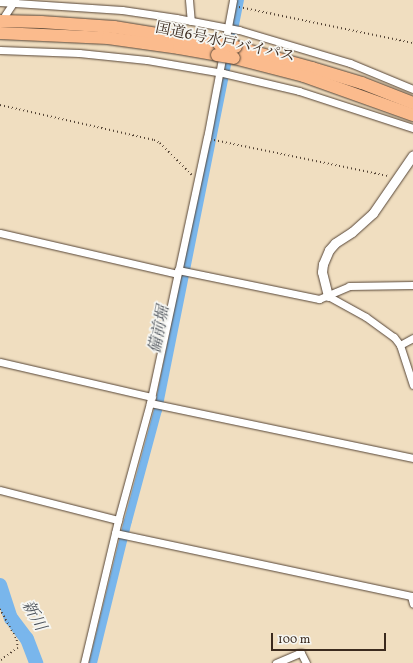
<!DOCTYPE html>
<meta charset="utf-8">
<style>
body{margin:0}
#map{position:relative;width:413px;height:663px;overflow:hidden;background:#f0dec0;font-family:Vollkorn,"Noto Serif JP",serif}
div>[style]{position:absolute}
.canal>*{height:8px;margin:-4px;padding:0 4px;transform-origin:4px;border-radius:4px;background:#79b6ec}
.river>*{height:14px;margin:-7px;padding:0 7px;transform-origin:7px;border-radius:7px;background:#79b6ec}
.path>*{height:1.5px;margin-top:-0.75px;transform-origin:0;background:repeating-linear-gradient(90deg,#564536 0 1px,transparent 0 4px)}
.roads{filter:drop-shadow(0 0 1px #564536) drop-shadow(0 0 1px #564536)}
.minor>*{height:7px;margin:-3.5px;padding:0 3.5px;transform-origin:3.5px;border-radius:3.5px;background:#fff}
.tertiary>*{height:9px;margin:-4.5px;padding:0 4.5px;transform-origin:4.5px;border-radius:4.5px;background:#fff}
.trunk>*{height:12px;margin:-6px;padding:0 6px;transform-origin:6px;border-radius:6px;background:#fbbb8d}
.bridges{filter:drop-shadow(0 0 1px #564536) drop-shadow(0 0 1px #564536)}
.trunk-bridge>*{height:12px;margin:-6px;padding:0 6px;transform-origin:6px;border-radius:6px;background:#fbbb8d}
span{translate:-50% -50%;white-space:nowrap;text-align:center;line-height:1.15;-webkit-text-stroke:3.5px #f6f6f2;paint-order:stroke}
.street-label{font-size:15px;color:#3b2a1e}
.water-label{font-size:16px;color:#4e545c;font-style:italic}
.scale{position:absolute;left:271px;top:633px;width:115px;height:18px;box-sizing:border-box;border:2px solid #3b2a1e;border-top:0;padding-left:5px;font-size:12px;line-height:14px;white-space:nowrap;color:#3b2a1e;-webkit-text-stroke:3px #f6f6f2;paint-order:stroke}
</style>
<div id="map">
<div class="canal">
<i style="left:93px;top:663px;width:146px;rotate:-76.2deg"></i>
<i style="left:128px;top:521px;width:115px;rotate:-74.9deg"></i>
<i style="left:158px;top:410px;width:418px;rotate:-78.7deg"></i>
</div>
<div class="river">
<i style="left:0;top:585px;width:35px;rotate:72deg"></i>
<i style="left:11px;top:618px;width:26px;rotate:53deg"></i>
<i style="left:27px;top:639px;width:26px;rotate:69deg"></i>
</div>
<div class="path">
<i style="left:239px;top:7px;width:178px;rotate:11.7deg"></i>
<i style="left:0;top:105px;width:158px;rotate:12.8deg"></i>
<i style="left:154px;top:140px;width:7px;rotate:27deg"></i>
<i style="left:160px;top:143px;width:45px;rotate:45deg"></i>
<i style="left:214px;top:140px;width:178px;rotate:11.7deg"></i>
<i style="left:0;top:609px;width:35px;rotate:61deg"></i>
<i style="left:17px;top:640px;width:8px;rotate:83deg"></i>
<i style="left:18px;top:648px;width:22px;rotate:144deg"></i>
</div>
<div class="roads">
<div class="minor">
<i style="left:189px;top:0;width:21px;rotate:85deg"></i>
<i style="left:0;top:2px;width:122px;rotate:3.8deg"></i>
<i style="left:122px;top:10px;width:55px;rotate:8.4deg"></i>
<i style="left:176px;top:18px;width:64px;rotate:10.8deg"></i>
<i style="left:239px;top:30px;width:116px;rotate:16.6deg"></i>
<i style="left:350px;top:63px;width:68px;rotate:22.4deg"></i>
<i style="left:5px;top:15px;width:18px;rotate:-56deg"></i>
<i style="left:0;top:50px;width:79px;rotate:2.2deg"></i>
<i style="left:79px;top:53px;width:68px;rotate:5.9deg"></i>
<i style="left:147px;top:60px;width:77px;rotate:9.7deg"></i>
<i style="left:223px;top:73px;width:78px;rotate:13.3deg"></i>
<i style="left:299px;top:91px;width:120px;rotate:18deg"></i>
<i style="left:0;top:233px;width:182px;rotate:13deg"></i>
<i style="left:178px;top:270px;width:144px;rotate:11.6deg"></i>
<i style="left:319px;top:299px;width:33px;rotate:-23deg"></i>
<i style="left:349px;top:286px;width:64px;rotate:-0.9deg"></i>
<i style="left:328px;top:296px;width:43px;rotate:28.9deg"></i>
<i style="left:366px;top:317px;width:34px;rotate:36deg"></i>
<i style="left:394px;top:337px;width:10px;rotate:53deg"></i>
<i style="left:400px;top:345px;width:42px;rotate:72deg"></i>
<i style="left:400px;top:345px;width:15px;rotate:-28deg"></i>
<i style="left:0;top:362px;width:156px;rotate:13deg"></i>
<i style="left:150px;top:403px;width:269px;rotate:11.8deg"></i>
<i style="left:0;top:490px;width:122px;rotate:14.3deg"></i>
<i style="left:115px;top:533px;width:303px;rotate:12deg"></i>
<i style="left:411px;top:596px;width:8px;rotate:76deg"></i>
<i style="left:84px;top:663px;width:147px;rotate:-76.6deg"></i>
<i style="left:118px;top:520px;width:121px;rotate:-74.7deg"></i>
<i style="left:150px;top:403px;width:271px;rotate:-77.9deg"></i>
<i style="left:207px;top:138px;width:140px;rotate:-79.3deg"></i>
<i style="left:276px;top:663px;width:25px;rotate:-23deg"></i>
<i style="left:299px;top:653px;width:2px"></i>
<i style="left:301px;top:653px;width:11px;rotate:63deg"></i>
</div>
<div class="tertiary">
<i style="left:328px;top:296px;width:25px;rotate:-104deg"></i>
<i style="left:322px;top:272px;width:8px;rotate:-83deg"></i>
<i style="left:323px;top:264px;width:15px;rotate:-67deg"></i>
<i style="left:329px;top:250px;width:9px;rotate:-49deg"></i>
<i style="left:335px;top:243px;width:20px;rotate:-33deg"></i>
<i style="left:352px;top:232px;width:28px;rotate:-42deg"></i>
<i style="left:373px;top:213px;width:70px;rotate:-55.4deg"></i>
</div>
<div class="trunk">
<i style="left:0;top:21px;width:41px;rotate:1.4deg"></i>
<i style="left:41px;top:22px;width:73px;rotate:3.9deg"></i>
<i style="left:114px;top:27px;width:106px;rotate:9.2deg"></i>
<i style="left:0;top:33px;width:108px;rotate:2.7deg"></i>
<i style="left:108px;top:38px;width:72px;rotate:8deg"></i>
<i style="left:179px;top:48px;width:39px;rotate:10deg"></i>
<i style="left:236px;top:47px;width:79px;rotate:15.4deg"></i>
<i style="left:312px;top:68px;width:52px;rotate:16.7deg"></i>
<i style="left:362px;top:83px;width:55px;rotate:21.4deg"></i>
<i style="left:234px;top:58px;width:72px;rotate:14.4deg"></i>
<i style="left:304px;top:76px;width:116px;rotate:19.7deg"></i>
</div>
</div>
<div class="bridges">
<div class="trunk-bridge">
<i style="left:219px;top:44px;width:17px;rotate:10deg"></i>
<i style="left:217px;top:55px;width:17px;rotate:10deg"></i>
</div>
</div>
<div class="street-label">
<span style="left:225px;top:43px;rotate:12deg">国道6号水戸バイパス</span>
</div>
<div class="water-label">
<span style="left:160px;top:330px;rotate:-79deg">備前堀</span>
<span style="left:33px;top:616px;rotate:61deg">新川</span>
</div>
<div class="scale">100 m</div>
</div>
